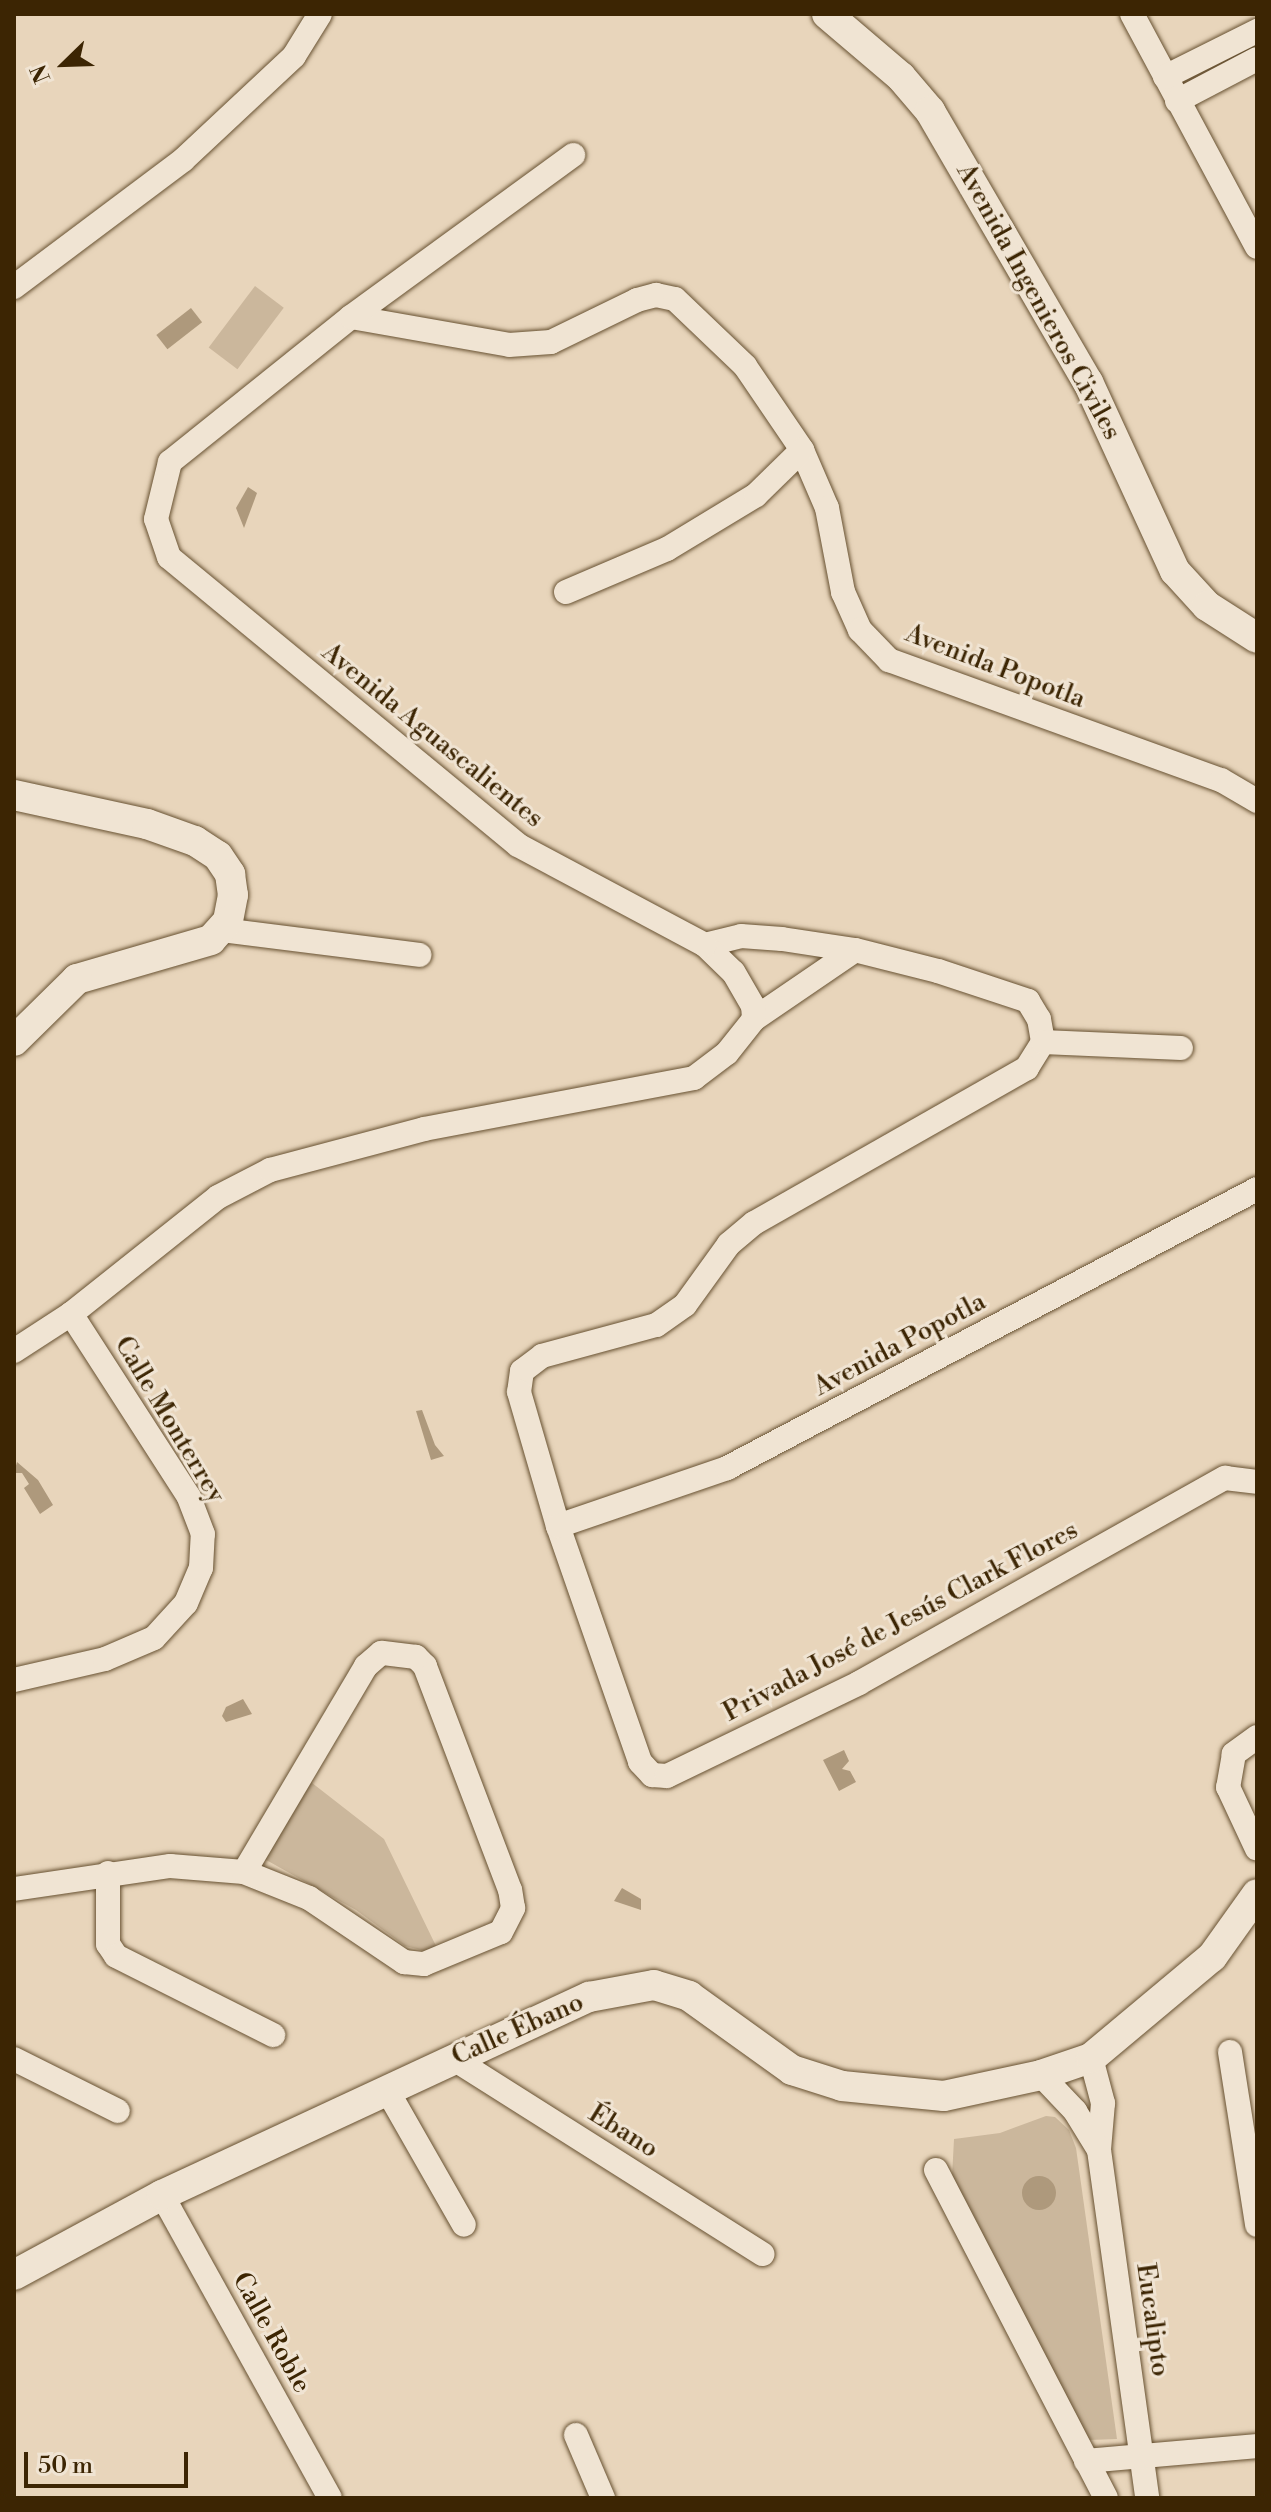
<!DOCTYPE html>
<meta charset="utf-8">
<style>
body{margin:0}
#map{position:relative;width:1271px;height:2512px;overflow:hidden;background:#e8d5bb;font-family:"Libre Bodoni",serif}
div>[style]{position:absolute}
.green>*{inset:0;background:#cbb79c;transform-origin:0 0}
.water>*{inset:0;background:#ae997c;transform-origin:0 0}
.round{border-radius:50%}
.roads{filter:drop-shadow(0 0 2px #675131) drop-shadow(0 0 2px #675131)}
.minor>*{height:24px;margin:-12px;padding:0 12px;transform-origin:12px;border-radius:12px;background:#f0e4d3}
.tertiary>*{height:30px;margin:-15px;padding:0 15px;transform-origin:15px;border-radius:15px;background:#f0e4d3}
span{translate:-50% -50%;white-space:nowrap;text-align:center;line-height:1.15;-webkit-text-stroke:6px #f0e4d3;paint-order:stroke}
.street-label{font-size:26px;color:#3c2503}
.frame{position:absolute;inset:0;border:16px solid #3c2503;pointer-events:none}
.north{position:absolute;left:24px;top:24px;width:80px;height:80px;-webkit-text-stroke:6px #f0e4d3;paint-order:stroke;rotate:247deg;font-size:22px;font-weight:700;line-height:32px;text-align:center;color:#3c2503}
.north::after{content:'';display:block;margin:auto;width:28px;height:36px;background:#3c2503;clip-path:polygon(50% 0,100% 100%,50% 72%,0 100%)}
.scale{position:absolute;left:24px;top:2452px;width:164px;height:36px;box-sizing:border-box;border:4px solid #3c2503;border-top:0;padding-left:10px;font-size:24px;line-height:28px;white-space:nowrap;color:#3c2503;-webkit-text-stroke:6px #f0e4d3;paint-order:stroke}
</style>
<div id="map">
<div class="green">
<i style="left:255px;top:286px;width:36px;height:77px;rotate:37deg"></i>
<i style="clip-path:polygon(307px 1779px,384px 1839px,437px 1948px,425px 1951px,405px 1946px,356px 1910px,259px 1856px)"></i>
<i style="clip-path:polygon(1046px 2116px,1055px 2117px,1069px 2130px,1076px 2148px,1117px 2439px,1088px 2440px,952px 2177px,954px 2139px,1000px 2133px)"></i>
</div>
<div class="water">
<i style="left:191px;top:308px;width:18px;height:44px;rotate:52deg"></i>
<i style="clip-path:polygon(248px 487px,257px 493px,244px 528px,236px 508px)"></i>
<i style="clip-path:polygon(422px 1410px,435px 1445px,444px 1456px,431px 1460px,416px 1411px)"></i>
<i style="clip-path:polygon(17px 1462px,38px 1480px,53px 1505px,40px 1514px,24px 1488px,29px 1484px,22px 1473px,14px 1473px)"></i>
<i style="clip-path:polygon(243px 1699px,252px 1714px,226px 1722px,222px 1716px,226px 1707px)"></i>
<i style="clip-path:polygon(844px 1750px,849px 1761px,842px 1769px,850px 1771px,856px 1782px,839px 1791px,823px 1760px)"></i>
<i style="clip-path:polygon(622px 1888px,641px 1899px,641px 1910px,614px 1901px)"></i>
<i class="round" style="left:1022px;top:2176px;width:34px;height:34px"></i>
</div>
<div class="roads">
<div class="minor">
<i style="left:1132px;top:14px;width:264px;rotate:61.8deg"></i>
<i style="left:1165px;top:77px;width:103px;rotate:-26.6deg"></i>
<i style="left:1177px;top:101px;width:90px;rotate:-27.7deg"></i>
<i style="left:14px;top:287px;width:211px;rotate:-36.9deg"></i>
<i style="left:183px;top:160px;width:152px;rotate:-43.1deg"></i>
<i style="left:294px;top:56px;width:49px;rotate:-58.2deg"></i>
<i style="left:351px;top:317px;width:160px;rotate:10deg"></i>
<i style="left:509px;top:345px;width:42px;rotate:-4.1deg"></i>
<i style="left:551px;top:342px;width:96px;rotate:-26deg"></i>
<i style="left:637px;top:300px;width:20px;rotate:-15deg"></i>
<i style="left:656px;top:295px;width:19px;rotate:12deg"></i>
<i style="left:675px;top:299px;width:97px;rotate:43.7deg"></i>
<i style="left:745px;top:366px;width:102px;rotate:55.8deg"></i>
<i style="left:802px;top:450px;width:63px;rotate:66.7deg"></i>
<i style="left:827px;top:508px;width:86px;rotate:79.2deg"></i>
<i style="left:843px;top:592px;width:42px;rotate:65.9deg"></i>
<i style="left:860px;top:630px;width:42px;rotate:46deg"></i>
<i style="left:889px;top:660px;width:353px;rotate:19.9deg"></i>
<i style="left:1221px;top:780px;width:42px;rotate:30.3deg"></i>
<i style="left:566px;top:592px;width:110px;rotate:-23.1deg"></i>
<i style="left:667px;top:549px;width:104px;rotate:-31.2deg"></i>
<i style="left:756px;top:495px;width:64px;rotate:-44.4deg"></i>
<i style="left:222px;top:930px;width:199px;rotate:7.2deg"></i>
<i style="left:705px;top:945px;width:37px;rotate:-14deg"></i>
<i style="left:741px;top:936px;width:41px;rotate:4.2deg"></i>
<i style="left:782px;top:939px;width:74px;rotate:8.6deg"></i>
<i style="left:855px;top:950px;width:86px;rotate:14.2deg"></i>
<i style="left:938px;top:971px;width:95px;rotate:18.4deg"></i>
<i style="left:1028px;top:1001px;width:21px;rotate:59deg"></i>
<i style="left:1039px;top:1019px;width:23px;rotate:80deg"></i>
<i style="left:1043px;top:1042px;width:31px;rotate:122deg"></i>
<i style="left:1027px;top:1068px;width:314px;rotate:150.4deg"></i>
<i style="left:754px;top:1223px;width:33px;rotate:140deg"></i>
<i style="left:729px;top:1244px;width:75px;rotate:125.8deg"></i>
<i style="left:685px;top:1305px;width:35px;rotate:145deg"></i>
<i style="left:656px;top:1325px;width:118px;rotate:164.8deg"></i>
<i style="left:542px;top:1356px;width:25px;rotate:143deg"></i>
<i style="left:522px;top:1371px;width:21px;rotate:98deg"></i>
<i style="left:519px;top:1392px;width:140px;rotate:73.8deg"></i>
<i style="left:558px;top:1526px;width:250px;rotate:70.8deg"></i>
<i style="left:640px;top:1762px;width:18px;rotate:47deg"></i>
<i style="left:652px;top:1775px;width:15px;rotate:4deg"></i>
<i style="left:667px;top:1776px;width:213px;rotate:-25.8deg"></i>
<i style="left:859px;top:1683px;width:420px;rotate:-29.3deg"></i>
<i style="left:1225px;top:1478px;width:32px;rotate:7deg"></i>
<i style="left:754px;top:1019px;width:122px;rotate:-34.3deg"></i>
<i style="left:1043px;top:1042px;width:138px;rotate:2.5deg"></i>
<i style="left:14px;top:1351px;width:68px;rotate:-33deg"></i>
<i style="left:71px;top:1314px;width:188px;rotate:-38.5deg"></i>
<i style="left:218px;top:1197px;width:59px;rotate:-27.4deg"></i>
<i style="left:270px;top:1170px;width:159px;rotate:-14.9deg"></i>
<i style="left:424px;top:1129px;width:275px;rotate:-10.7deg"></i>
<i style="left:694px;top:1078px;width:41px;rotate:-37.1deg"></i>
<i style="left:727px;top:1053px;width:43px;rotate:-51.5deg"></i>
<i style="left:754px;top:1019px;width:13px;rotate:-94deg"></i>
<i style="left:753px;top:1006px;width:39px;rotate:-120deg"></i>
<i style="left:733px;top:972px;width:39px;rotate:-136deg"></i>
<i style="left:705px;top:945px;width:212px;rotate:-151.9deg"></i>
<i style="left:518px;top:845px;width:452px;rotate:-140.5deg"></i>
<i style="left:169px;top:557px;width:40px;rotate:-108.9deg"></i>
<i style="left:156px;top:519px;width:59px;rotate:-76.2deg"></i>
<i style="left:170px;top:462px;width:232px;rotate:-38.7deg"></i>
<i style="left:351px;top:317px;width:275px;rotate:-36.1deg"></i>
<i style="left:558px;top:1526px;width:179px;rotate:-18.9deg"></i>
<i style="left:727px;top:1468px;width:599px;rotate:-27.76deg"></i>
<i style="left:14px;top:1680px;width:93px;rotate:-13deg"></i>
<i style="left:105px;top:1659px;width:53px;rotate:-23.2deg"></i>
<i style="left:154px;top:1638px;width:47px;rotate:-47.6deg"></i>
<i style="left:186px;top:1603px;width:38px;rotate:-67deg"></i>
<i style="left:201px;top:1568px;width:34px;rotate:-87deg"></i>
<i style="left:203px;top:1534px;width:40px;rotate:-111deg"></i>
<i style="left:189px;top:1497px;width:218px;rotate:-122.8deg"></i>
<i style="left:1257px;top:1737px;width:29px;rotate:144deg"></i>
<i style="left:1234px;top:1754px;width:34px;rotate:100deg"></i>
<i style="left:1228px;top:1787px;width:68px;rotate:64.9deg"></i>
<i style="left:108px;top:1873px;width:71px;rotate:90deg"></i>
<i style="left:108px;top:1944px;width:14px;rotate:56deg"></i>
<i style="left:116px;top:1956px;width:176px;rotate:26.7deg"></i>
<i style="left:14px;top:1889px;width:158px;rotate:-8.4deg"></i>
<i style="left:170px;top:1866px;width:74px;rotate:4.6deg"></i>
<i style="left:244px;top:1872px;width:70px;rotate:21.8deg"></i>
<i style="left:309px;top:1898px;width:115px;rotate:34deg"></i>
<i style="left:404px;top:1962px;width:20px;rotate:6deg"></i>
<i style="left:424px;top:1964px;width:83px;rotate:-22.6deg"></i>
<i style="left:501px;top:1932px;width:27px;rotate:-63deg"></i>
<i style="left:513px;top:1908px;width:18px;rotate:-99deg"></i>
<i style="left:510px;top:1890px;width:240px;rotate:-110.8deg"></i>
<i style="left:425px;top:1666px;width:13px;rotate:-135deg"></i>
<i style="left:416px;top:1657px;width:35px;rotate:-173deg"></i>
<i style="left:381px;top:1653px;width:20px;rotate:139deg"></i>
<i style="left:366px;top:1666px;width:239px;rotate:120.6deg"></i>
<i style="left:1230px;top:2052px;width:175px;rotate:81.1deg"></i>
<i style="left:1091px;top:2058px;width:47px;rotate:75.1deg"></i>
<i style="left:1103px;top:2103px;width:47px;rotate:94.9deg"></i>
<i style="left:1099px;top:2150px;width:351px;rotate:82.1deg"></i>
<i style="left:14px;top:2059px;width:116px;rotate:26.6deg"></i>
<i style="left:454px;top:2059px;width:365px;rotate:32.3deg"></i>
<i style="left:1041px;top:2075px;width:50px;rotate:46.6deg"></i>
<i style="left:1075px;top:2111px;width:46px;rotate:58.4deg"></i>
<i style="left:387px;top:2090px;width:155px;rotate:60.3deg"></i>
<i style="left:936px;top:2170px;width:369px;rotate:62.6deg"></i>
<i style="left:162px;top:2195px;width:346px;rotate:61deg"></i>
<i style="left:576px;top:2435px;width:69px;rotate:66.8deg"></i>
<i style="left:1086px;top:2461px;width:172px;rotate:-5deg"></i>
</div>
<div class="tertiary">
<i style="left:827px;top:14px;width:97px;rotate:40.4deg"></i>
<i style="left:901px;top:77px;width:45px;rotate:49.5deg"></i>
<i style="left:930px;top:111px;width:314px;rotate:59.8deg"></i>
<i style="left:1088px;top:382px;width:208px;rotate:65.3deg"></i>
<i style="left:1175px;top:571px;width:47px;rotate:47.6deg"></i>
<i style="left:1207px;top:606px;width:59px;rotate:32.6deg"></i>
<i style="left:14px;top:795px;width:136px;rotate:12.3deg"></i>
<i style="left:147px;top:824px;width:51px;rotate:19.5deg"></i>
<i style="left:195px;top:841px;width:27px;rotate:33deg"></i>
<i style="left:218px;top:856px;width:22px;rotate:56deg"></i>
<i style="left:230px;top:874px;width:21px;rotate:82deg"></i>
<i style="left:233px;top:895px;width:26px;rotate:101deg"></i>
<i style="left:228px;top:921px;width:25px;rotate:132deg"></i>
<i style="left:211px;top:940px;width:140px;rotate:163.8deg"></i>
<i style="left:77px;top:979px;width:88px;rotate:135.5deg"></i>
<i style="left:14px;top:2275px;width:168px;rotate:-28.4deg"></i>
<i style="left:162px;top:2195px;width:471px;rotate:-24.9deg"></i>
<i style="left:589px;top:1997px;width:66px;rotate:-10.5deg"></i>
<i style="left:654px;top:1985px;width:37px;rotate:17deg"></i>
<i style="left:689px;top:1996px;width:127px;rotate:35.7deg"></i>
<i style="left:792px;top:2070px;width:52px;rotate:17.7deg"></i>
<i style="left:842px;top:2086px;width:102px;rotate:5.6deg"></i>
<i style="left:944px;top:2096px;width:99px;rotate:-12.2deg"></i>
<i style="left:1041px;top:2075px;width:53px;rotate:-18.8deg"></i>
<i style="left:1091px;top:2058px;width:158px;rotate:-39.9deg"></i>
<i style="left:1212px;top:1957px;width:77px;rotate:-54.5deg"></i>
</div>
</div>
<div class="street-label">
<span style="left:1038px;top:302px;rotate:61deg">Avenida Ingenieros Civiles</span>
<span style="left:995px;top:667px;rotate:21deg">Avenida Popotla</span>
<span style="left:432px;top:736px;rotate:39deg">Avenida Aguascalientes</span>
<span style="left:900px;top:1345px;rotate:-28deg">Avenida Popotla</span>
<span style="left:169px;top:1420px;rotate:59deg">Calle Monterrey</span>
<span style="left:901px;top:1622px;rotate:-28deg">Privada José de Jesús Clark Flores</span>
<span style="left:518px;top:2030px;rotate:-24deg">Calle Ébano</span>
<span style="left:623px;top:2132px;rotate:32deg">Ébano</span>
<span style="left:1152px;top:2320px;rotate:82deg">Eucalipto</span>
<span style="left:271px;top:2333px;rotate:61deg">Calle Roble</span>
</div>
<div class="frame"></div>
<div class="north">N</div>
<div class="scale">50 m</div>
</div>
